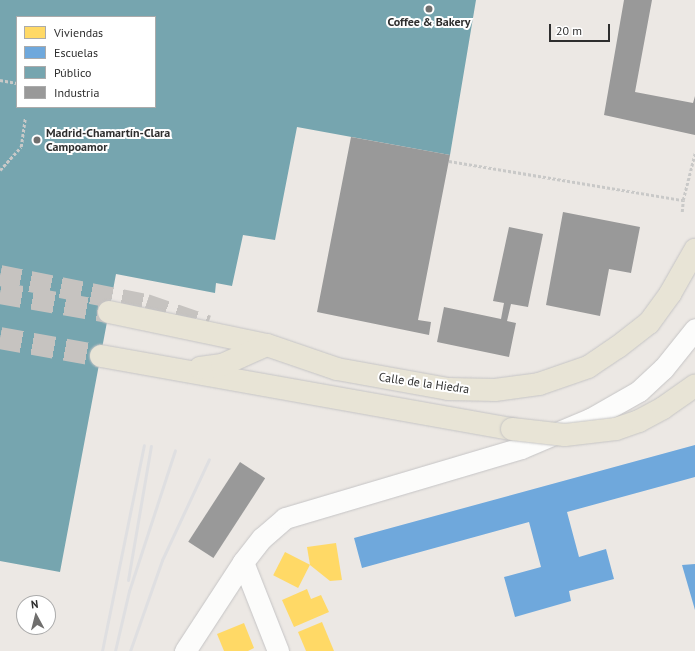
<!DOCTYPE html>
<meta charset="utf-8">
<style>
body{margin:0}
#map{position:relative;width:695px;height:651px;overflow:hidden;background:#ece8e4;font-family:"PT Sans",sans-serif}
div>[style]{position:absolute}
.homes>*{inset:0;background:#ffd966;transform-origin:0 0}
.schools>*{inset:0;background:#6fa8dc}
.public>*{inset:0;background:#76a5af}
.industry>*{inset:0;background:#999;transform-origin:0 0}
.minor-tunnel>*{height:21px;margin-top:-10.5px;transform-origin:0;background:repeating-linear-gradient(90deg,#c6c3c0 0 21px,transparent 0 31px)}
.major-tunnel>*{height:22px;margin-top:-11px;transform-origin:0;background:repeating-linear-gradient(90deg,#c6c3c0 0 22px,transparent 0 33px)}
.path>*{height:2.5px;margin-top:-1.25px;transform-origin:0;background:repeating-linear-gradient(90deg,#c9c9c8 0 3px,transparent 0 5px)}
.roads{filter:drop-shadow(0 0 1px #c5c4c5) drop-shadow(0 0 1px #c5c4c5)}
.minor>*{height:21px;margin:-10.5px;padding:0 10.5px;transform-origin:10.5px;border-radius:10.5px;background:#fcfcfb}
.major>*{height:22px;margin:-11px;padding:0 11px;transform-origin:11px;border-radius:11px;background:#e8e4d6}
.rail>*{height:3px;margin:-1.5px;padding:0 1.5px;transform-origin:1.5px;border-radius:1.5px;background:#dfdfe1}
.bridges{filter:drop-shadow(0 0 1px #c6c5c4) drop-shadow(0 0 1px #c6c5c4)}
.major-bridge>*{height:22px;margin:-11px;padding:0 11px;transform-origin:11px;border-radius:11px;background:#e8e4d6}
.dots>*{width:11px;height:11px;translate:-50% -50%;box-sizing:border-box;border:2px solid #fff;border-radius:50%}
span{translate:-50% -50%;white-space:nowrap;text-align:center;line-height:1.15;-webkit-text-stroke:4px #fff;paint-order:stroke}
.poi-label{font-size:12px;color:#2e2e2e;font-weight:700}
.left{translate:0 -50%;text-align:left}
.street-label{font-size:12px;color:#2e2e2e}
.legend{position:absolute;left:16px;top:16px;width:140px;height:92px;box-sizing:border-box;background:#fff;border:1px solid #ababab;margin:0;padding:5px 7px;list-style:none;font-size:12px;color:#2e2e2e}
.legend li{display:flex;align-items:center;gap:8px;height:20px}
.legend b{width:20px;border:1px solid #ababab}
.north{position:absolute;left:16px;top:595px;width:40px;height:40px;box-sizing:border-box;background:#fff;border:1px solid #ababab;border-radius:50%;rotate:353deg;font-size:11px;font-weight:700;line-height:16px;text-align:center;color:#2e2e2e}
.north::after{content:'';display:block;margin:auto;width:14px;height:18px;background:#706f6e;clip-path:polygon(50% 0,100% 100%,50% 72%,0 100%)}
.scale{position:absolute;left:549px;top:24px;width:61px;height:18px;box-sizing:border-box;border:2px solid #2e2e2e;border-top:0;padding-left:5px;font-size:12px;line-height:14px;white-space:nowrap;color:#2e2e2e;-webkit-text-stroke:3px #fff;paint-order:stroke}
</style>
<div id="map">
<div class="homes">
<i style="clip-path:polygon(336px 543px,342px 580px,330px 581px,310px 565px,307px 547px)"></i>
<i style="left:285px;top:552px;width:28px;height:26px;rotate:27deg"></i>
<i style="clip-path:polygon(307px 589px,311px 599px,321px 595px,329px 612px,294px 627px,282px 600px)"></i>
<i style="clip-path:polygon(322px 622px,334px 651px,306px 651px,298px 632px)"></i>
<i style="clip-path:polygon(244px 623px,254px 648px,248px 651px,224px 651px,217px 634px)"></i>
</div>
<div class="schools">
<i style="clip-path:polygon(695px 445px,695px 477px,567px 512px,579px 557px,606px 549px,614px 579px,569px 591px,571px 601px,515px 617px,504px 577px,541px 567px,529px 522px,362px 568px,354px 538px)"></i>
<i style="clip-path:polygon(695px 564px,695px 610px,682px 565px)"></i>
</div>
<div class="public">
<i style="clip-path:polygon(evenodd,0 0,476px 0,450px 155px,297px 127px,275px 240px,243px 235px,232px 286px,216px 283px,215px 293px,116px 274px,60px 572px,0 561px,0 0,17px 17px,155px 17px,155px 107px,17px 107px,17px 17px)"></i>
</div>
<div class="industry">
<i style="clip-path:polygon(624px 0,652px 0,635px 92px,693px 103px,695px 96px,695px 135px,604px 115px)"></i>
<i style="clip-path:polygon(351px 137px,450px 155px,418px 320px,431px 322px,429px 335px,317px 312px)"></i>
<i style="clip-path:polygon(563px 212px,640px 227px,631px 273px,609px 269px,600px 316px,546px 305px)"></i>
<i style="clip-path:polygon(509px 227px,543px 234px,528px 307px,511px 304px,507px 321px,516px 323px,509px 357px,437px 342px,444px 307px,501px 319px,504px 303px,493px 301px)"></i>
<i style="left:240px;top:462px;width:30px;height:95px;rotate:33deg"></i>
</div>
<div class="minor-tunnel">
<i style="left:0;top:275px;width:149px;rotate:11.2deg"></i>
<i style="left:146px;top:304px;width:65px;rotate:19deg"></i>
</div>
<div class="major-tunnel">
<i style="left:0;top:293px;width:111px;rotate:9.9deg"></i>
<i style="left:0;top:338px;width:103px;rotate:10.1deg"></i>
</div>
<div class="path">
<i style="left:0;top:80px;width:17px;rotate:10deg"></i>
<i style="left:449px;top:161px;width:237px;rotate:9.5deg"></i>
<i style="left:683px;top:200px;width:49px;rotate:-75.7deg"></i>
<i style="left:0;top:170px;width:31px;rotate:-48deg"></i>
<i style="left:21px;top:147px;width:29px;rotate:-82deg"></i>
<i style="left:682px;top:212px;width:12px;rotate:-85deg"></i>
</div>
<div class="roads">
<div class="minor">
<i style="left:243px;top:562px;width:96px;rotate:68.5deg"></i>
<i style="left:185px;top:651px;width:106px;rotate:-56.9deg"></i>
<i style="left:243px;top:562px;width:31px;rotate:-52deg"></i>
<i style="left:262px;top:538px;width:30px;rotate:-41deg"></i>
<i style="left:285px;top:518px;width:246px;rotate:-16.5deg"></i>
<i style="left:521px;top:448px;width:75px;rotate:-22.8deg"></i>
<i style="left:590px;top:419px;width:56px;rotate:-29.7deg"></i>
<i style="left:639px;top:391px;width:33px;rotate:-43deg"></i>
<i style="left:663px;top:369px;width:51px;rotate:-51.3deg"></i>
</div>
<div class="major">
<i style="left:109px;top:312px;width:161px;rotate:11.8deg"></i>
<i style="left:267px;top:345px;width:74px;rotate:18.9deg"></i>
<i style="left:337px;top:369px;width:113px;rotate:10.2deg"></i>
<i style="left:448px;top:389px;width:47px;rotate:1.2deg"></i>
<i style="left:495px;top:390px;width:44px;rotate:-7.8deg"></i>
<i style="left:539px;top:384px;width:52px;rotate:-19.1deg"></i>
<i style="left:588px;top:367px;width:36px;rotate:-34deg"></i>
<i style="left:618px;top:347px;width:39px;rotate:-38deg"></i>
<i style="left:649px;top:323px;width:36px;rotate:-54deg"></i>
<i style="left:670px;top:294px;width:51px;rotate:-60.4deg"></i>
<i style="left:101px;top:356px;width:417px;rotate:10.1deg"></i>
<i style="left:200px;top:368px;width:22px;rotate:-8deg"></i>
<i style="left:222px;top:365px;width:49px;rotate:-24deg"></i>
</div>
</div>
<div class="rail">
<i style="left:128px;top:580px;width:136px;rotate:-80.3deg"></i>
<i style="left:102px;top:651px;width:210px;rotate:-78.5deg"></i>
<i style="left:115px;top:651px;width:62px;rotate:-76.9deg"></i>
<i style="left:129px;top:591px;width:148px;rotate:-71.9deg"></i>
<i style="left:130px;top:651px;width:96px;rotate:-70.6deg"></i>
<i style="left:162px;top:560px;width:111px;rotate:-65deg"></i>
</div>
<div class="bridges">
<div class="major-bridge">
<i style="left:512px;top:429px;width:53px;rotate:6.5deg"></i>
<i style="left:565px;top:435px;width:51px;rotate:-6.7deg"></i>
<i style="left:616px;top:429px;width:24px;rotate:-19deg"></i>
<i style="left:639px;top:421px;width:27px;rotate:-28deg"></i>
<i style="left:663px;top:408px;width:39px;rotate:-35deg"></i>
</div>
</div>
<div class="dots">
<i style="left:429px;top:9px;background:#706f6e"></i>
<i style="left:37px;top:140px;background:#706f6e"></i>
</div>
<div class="poi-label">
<span style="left:429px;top:22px">Coffee &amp; Bakery</span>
<span class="left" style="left:46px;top:140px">Madrid-Chamartín-Clara<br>Campoamor</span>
</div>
<div class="street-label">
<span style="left:424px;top:383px;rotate:8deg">Calle de la Hiedra</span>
</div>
<ul class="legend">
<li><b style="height:11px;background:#ffd966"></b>Viviendas</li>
<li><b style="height:11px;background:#6fa8dc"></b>Escuelas</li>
<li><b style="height:11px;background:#76a5af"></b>Público</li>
<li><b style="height:11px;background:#999"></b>Industria</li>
</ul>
<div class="north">N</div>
<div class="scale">20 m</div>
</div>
